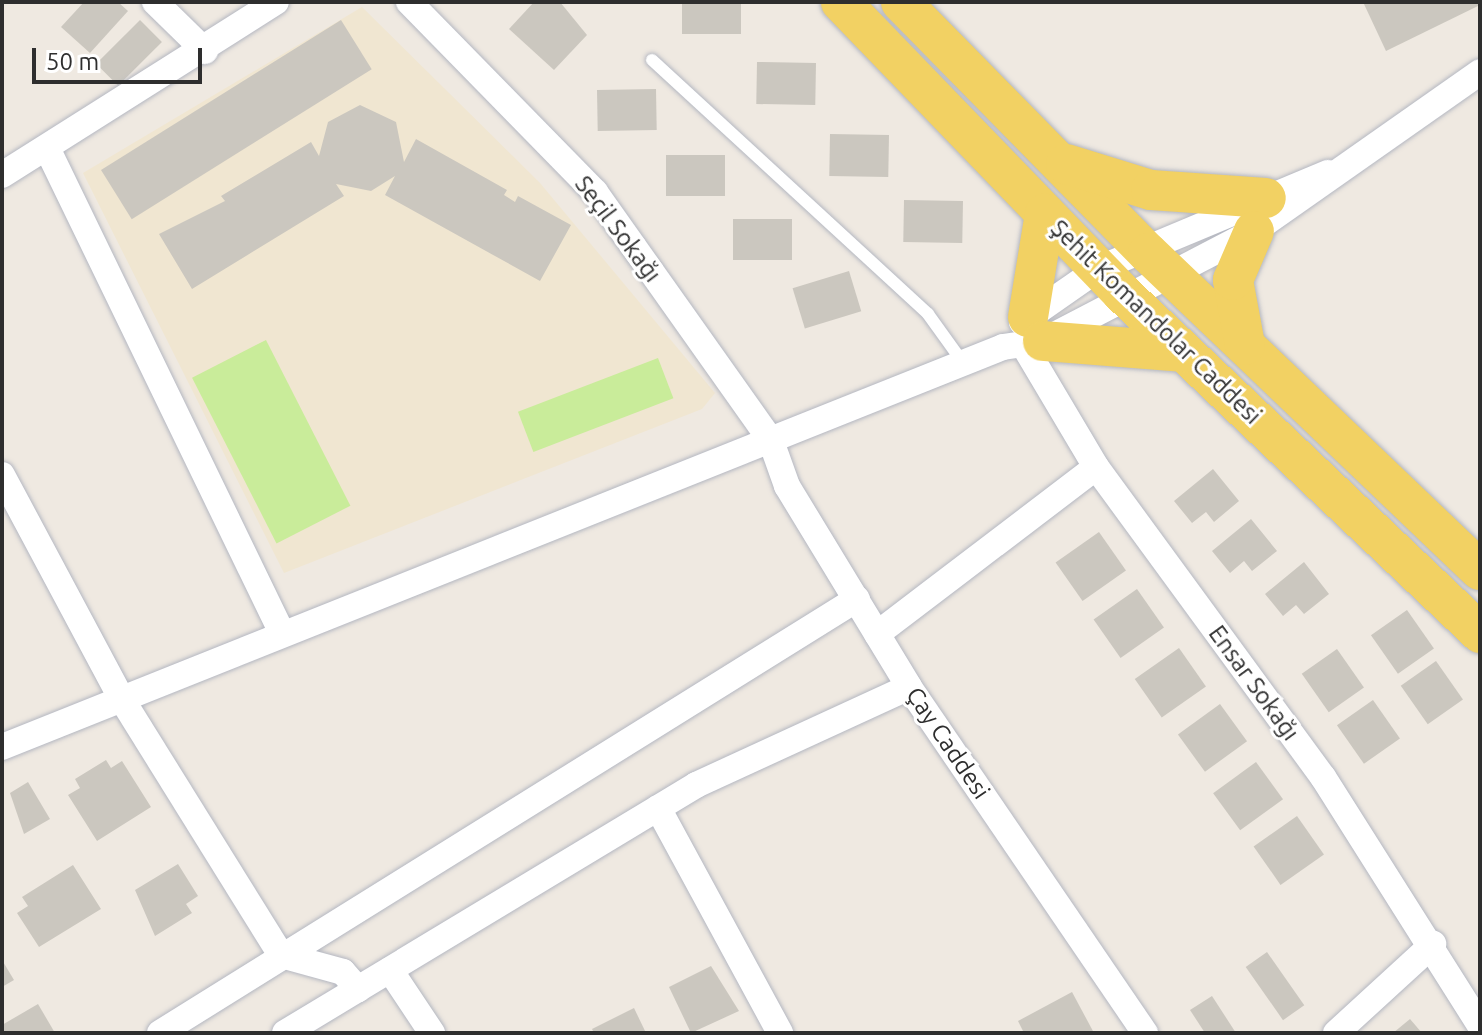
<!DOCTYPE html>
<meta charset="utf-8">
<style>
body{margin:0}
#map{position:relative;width:1482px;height:1035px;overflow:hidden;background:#efe9e1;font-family:Ubuntu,sans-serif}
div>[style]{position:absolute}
.education>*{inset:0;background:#f0e6d1}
.pitch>*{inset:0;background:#c9ec9a;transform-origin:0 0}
.building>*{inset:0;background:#cbc7bf;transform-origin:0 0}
.roads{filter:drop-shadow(0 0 2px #b4b7c1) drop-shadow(0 0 2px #b4b7c1)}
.lane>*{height:12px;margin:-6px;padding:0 6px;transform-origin:6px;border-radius:6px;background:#fff}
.street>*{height:26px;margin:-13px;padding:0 13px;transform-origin:13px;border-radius:13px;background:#fff}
.primary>*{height:40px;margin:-20px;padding:0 20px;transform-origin:20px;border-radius:20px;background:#f2d163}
span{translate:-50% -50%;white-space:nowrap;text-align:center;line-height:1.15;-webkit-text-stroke:6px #fff;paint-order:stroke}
.street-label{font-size:24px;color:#2e2e2e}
.frame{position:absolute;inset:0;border:4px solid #2e2e2e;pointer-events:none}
.scale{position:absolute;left:32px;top:48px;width:170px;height:36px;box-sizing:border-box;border:4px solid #2e2e2e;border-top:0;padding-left:10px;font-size:24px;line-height:28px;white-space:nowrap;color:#2e2e2e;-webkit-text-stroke:6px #fff;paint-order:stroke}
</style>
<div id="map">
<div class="education">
<i style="clip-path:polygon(362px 7px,540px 183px,715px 393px,702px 409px,284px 573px,83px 173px)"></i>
</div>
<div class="pitch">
<i style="left:266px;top:340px;width:186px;height:83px;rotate:63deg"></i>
<i style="left:658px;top:358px;width:43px;height:150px;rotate:69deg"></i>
</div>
<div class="building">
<i style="clip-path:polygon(84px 2px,118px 2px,128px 11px,90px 53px,61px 27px)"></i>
<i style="clip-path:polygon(534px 2px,560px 2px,587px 35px,554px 70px,509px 29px)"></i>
<i style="left:682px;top:2px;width:59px;height:32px"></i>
<i style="clip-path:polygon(1363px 2px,1480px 2px,1480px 5px,1386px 51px)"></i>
<i style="left:140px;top:20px;width:31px;height:62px;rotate:45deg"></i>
<i style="left:341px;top:20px;width:58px;height:283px;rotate:58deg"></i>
<i style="left:757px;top:62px;width:59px;height:42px;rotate:1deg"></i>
<i style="left:656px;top:89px;width:41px;height:59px;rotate:89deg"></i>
<i style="clip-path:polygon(360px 105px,396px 122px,404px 162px,416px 139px,507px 190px,504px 195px,515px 202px,518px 196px,571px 225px,540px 281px,385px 195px,395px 176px,371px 191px,336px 184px,344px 196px,192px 289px,159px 234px,225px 201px,221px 196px,311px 142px,319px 156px,328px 122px)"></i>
<i style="left:830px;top:134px;width:59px;height:42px;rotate:1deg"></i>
<i style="left:666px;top:155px;width:59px;height:41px"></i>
<i style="left:904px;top:200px;width:59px;height:42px;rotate:1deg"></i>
<i style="left:733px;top:219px;width:59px;height:41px"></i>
<i style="left:849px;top:271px;width:42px;height:59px;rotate:73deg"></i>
<i style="clip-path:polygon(1213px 469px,1239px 501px,1214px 522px,1206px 512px,1192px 523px,1174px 501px)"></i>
<i style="clip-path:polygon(1251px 519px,1277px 551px,1252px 571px,1244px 561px,1230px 573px,1212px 551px)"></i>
<i style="left:1099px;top:532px;width:47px;height:53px;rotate:55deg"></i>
<i style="clip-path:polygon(1304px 562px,1329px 594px,1304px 614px,1296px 605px,1283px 616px,1265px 594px)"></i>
<i style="left:1137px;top:589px;width:47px;height:53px;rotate:55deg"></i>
<i style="left:1407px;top:610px;width:47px;height:44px;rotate:55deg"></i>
<i style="left:1179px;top:648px;width:47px;height:54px;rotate:55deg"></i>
<i style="left:1337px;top:649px;width:47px;height:43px;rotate:55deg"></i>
<i style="left:1436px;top:661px;width:47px;height:43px;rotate:55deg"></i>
<i style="left:1373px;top:700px;width:47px;height:44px;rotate:55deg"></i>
<i style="left:1220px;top:704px;width:46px;height:52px;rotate:54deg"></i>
<i style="clip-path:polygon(106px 760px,111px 768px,122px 761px,151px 807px,97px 841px,68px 795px,80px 788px,75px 779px)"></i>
<i style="left:1256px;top:762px;width:46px;height:53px;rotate:54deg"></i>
<i style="clip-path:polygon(28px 782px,50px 819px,24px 834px,10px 793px)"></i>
<i style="left:1297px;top:816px;width:47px;height:53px;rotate:55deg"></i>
<i style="clip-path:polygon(178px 864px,198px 896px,186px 904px,192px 913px,155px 936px,135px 890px)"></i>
<i style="clip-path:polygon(73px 865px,101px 909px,39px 947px,17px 913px,28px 906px,22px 897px)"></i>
<i style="left:1267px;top:952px;width:65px;height:26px;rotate:55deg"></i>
<i style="clip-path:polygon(2px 960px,14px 980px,2px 987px)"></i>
<i style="clip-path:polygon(711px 966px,739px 1011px,691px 1033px,669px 987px)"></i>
<i style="clip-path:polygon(1072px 992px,1094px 1033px,1024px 1033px,1018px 1021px)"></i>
<i style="clip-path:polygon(1212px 996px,1236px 1033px,1205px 1033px,1190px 1010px)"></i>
<i style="clip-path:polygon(38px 1004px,55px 1033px,2px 1033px,2px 1025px)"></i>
<i style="clip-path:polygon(634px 1008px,646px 1033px,594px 1033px,592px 1029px)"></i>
<i style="clip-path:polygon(1410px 1019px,1422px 1033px,1393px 1033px)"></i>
</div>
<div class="roads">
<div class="lane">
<i style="left:652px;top:60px;width:375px;rotate:42.6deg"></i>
<i style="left:928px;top:314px;width:62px;rotate:54.2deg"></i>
</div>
<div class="street">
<i style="left:155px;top:2px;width:70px;rotate:44.4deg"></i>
<i style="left:409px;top:2px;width:266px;rotate:45.6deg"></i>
<i style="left:595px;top:192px;width:305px;rotate:54.7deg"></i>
<i style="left:771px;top:441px;width:48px;rotate:70.4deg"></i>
<i style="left:787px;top:486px;width:235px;rotate:58.7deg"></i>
<i style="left:909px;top:687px;width:419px;rotate:55.7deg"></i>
<i style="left:47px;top:148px;width:539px;rotate:64.15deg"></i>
<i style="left:2px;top:175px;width:324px;rotate:-32.3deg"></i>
<i style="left:1022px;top:322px;width:93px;rotate:-34.9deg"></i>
<i style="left:1098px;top:269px;width:249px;rotate:-22.7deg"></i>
<i style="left:1023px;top:344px;width:143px;rotate:59.3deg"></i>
<i style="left:1096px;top:467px;width:384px;rotate:53.8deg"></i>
<i style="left:1323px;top:777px;width:294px;rotate:57.7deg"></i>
<i style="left:2px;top:475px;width:253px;rotate:61.9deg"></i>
<i style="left:121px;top:698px;width:303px;rotate:58.1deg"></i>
<i style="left:281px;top:955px;width:64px;rotate:15.3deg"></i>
<i style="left:343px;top:972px;width:23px;rotate:49deg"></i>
<i style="left:877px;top:634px;width:275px;rotate:-37.3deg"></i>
<i style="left:2px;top:747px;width:1078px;rotate:-21.78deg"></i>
<i style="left:1003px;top:347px;width:40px;rotate:-8.5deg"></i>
<i style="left:1043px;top:341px;width:238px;rotate:-27.5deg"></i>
<i style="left:1254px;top:231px;width:276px;rotate:-35.1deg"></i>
<i style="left:658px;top:808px;width:256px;rotate:61.5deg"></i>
<i style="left:390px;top:970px;width:76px;rotate:56.3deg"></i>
<i style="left:160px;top:1033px;width:821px;rotate:-31.91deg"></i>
<i style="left:285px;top:1033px;width:480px;rotate:-31.1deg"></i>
<i style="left:696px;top:785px;width:234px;rotate:-24.7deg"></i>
<i style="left:1336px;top:1033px;width:132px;rotate:-42.5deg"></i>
</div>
<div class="primary">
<i style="left:841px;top:2px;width:405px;rotate:46deg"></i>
<i style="left:1122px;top:293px;width:494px;rotate:43.5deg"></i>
<i style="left:901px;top:2px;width:352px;rotate:45.5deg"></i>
<i style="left:1148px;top:253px;width:459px;rotate:43.7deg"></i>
<i style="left:1066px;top:164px;width:89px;rotate:17deg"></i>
<i style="left:1151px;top:190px;width:115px;rotate:4deg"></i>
<i style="left:1028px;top:317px;width:105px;rotate:-80.7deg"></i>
<i style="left:1043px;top:341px;width:141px;rotate:4.5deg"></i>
<i style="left:1245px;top:345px;width:66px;rotate:-100.5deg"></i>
<i style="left:1233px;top:280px;width:53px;rotate:-66.8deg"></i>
</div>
</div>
<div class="street-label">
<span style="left:618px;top:229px;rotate:53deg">Seçil Sokağı</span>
<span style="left:1156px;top:322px;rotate:44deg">Şehit Komandolar Caddesi</span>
<span style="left:1254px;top:683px;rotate:54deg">Ensar Sokağı</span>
<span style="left:948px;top:743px;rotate:56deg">Çay Caddesi</span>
</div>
<div class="frame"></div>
<div class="scale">50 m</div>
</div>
